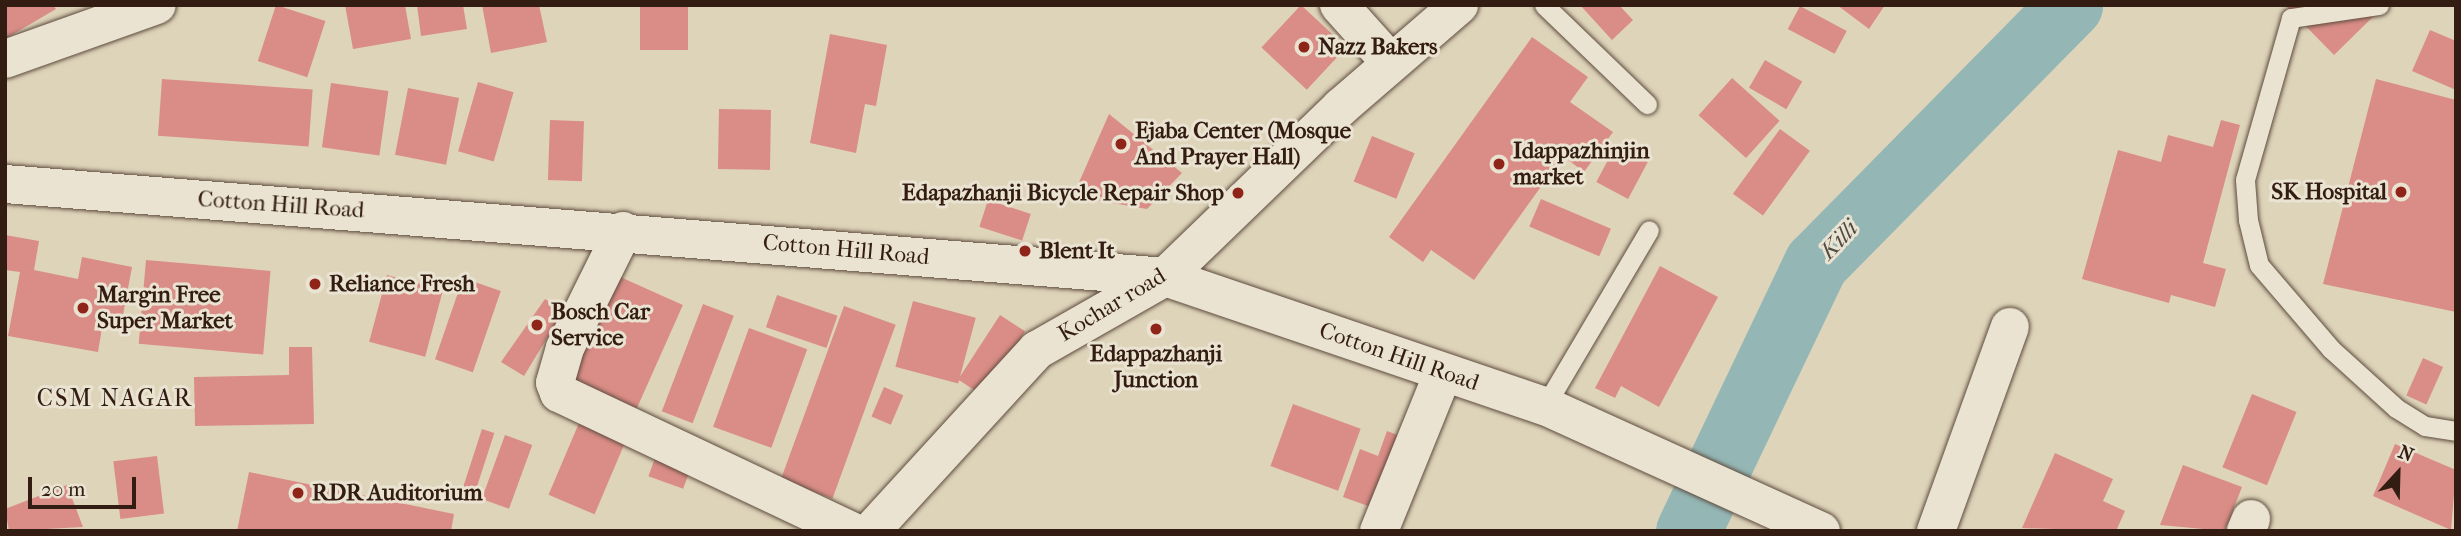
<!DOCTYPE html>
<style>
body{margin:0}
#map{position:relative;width:2461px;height:536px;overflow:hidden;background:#ded4ba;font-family:"IM FELL French Canon",serif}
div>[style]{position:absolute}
.river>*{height:65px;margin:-32.5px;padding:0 32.5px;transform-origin:32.5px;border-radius:32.5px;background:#94b7b6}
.building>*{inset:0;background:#da8d87;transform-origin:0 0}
.roads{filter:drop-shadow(0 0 2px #5e4b3d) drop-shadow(0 0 2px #5e4b3d)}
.lane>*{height:19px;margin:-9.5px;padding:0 9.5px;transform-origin:9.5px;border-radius:9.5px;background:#eae3d2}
.street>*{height:38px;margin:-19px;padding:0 19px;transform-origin:19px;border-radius:19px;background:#eae3d2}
.secondary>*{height:38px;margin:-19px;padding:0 19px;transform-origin:19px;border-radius:19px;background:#eae3d2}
.dots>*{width:19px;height:19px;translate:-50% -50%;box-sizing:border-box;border:4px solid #eae3d2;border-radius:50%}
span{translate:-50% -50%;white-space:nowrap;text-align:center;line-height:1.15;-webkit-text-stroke:6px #eae3d2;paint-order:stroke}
.poi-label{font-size:23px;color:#331d13;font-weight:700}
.left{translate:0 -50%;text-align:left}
.right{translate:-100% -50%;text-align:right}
.street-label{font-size:23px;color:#331d13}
.water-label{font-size:24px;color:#504b44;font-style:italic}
.neighbourhood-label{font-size:24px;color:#331d13;letter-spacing:2px}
.frame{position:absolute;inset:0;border:7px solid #331d13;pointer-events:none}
.north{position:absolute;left:2363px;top:438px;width:70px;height:70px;-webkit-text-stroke:5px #eae3d2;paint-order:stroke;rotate:22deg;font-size:19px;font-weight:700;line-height:28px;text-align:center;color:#331d13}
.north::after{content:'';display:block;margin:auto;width:24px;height:32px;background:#331d13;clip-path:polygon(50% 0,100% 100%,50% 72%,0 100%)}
.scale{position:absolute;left:28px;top:477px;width:108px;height:32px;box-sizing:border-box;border:4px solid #331d13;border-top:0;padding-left:9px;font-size:21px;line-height:24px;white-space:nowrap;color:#331d13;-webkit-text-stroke:5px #eae3d2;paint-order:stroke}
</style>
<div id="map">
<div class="river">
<i style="left:1688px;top:531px;width:297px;rotate:-64.5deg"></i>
<i style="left:1816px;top:263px;width:362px;rotate:-45.4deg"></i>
</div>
<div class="building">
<i style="clip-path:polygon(5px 5px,53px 5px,56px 9px,5px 39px)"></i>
<i style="left:276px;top:5px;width:52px;height:59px;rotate:18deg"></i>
<i style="clip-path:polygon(345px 5px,405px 5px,411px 39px,353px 49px)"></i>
<i style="clip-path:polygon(417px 5px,463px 5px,467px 29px,421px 36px)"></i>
<i style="clip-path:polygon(482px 5px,539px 5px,547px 42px,491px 53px)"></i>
<i style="left:640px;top:5px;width:48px;height:45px"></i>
<i style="left:1301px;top:5px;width:62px;height:58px;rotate:43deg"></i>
<i style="clip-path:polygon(1580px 5px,1619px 5px,1633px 20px,1612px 40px)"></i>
<i style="clip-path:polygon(1837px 5px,1885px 5px,1869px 29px)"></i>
<i style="clip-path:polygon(2285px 5px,2385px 5px,2334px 55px)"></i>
<i style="left:1800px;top:6px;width:53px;height:26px;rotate:28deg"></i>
<i style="clip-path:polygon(2430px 30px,2456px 41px,2456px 90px,2412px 71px)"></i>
<i style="clip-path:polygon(830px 34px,887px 45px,876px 106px,865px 104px,856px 153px,810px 143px)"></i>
<i style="clip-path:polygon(1532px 37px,1588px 77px,1570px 102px,1613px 132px,1584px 172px,1563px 156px,1474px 280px,1431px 250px,1423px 262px,1389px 237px)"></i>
<i style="left:1765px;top:60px;width:43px;height:32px;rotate:30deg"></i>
<i style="left:1732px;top:78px;width:64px;height:50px;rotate:42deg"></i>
<i style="left:162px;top:79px;width:151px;height:57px;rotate:4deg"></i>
<i style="clip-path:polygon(2376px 79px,2456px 100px,2456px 312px,2323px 284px)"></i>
<i style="left:478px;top:82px;width:37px;height:72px;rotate:16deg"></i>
<i style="left:331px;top:83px;width:58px;height:65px;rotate:8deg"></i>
<i style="left:408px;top:88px;width:52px;height:68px;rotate:11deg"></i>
<i style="left:719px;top:109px;width:52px;height:60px;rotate:1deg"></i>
<i style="clip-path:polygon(1109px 114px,1182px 173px,1147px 209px,1073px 196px)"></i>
<i style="left:550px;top:120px;width:34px;height:60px;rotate:2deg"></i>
<i style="clip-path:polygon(2221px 120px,2240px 125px,2203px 263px,2226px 269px,2215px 307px,2171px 295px,2169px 303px,2082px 279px,2118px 150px,2161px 162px,2168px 135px,2213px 147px)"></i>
<i style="left:1780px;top:129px;width:37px;height:80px;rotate:36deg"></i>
<i style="left:1372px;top:136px;width:46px;height:49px;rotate:22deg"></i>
<i style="left:1616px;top:145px;width:36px;height:42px;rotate:28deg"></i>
<i style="left:1541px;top:199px;width:76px;height:30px;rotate:23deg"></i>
<i style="left:988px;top:200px;width:45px;height:28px;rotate:18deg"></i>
<i style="clip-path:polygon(5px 235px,39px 241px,34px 270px,78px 279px,82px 257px,132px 267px,120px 331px,102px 328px,98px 352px,8px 336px,20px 272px,5px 270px)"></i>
<i style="left:146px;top:260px;width:125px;height:84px;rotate:5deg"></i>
<i style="clip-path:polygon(1660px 266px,1718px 297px,1659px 407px,1621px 386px,1615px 398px,1595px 388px)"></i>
<i style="left:387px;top:275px;width:58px;height:69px;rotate:15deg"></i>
<i style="left:618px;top:276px;width:71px;height:120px;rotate:24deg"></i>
<i style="left:463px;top:278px;width:40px;height:86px;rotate:19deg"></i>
<i style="left:777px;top:295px;width:64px;height:34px;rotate:19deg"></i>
<i style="clip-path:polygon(545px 299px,564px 310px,524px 376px,501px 362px)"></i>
<i style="left:913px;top:301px;width:65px;height:68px;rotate:15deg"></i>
<i style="left:703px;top:304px;width:33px;height:115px;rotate:21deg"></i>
<i style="left:844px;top:306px;width:55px;height:185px;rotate:20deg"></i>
<i style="left:1000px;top:315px;width:30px;height:77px;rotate:33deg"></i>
<i style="left:749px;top:328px;width:62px;height:105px;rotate:20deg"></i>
<i style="clip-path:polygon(289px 347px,312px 347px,314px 424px,195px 426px,194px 377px,289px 375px)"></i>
<i style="left:2423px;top:358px;width:22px;height:41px;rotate:24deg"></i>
<i style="left:884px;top:387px;width:21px;height:32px;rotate:23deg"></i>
<i style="left:2252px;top:394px;width:48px;height:79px;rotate:22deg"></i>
<i style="left:1293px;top:404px;width:72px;height:66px;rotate:20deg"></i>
<i style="left:579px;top:423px;width:50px;height:78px;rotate:23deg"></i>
<i style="left:482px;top:429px;width:13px;height:62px;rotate:18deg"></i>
<i style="clip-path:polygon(1387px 431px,1408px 439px,1382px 511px,1343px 497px,1360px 449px,1378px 456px)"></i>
<i style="left:505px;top:435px;width:29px;height:68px;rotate:20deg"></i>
<i style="clip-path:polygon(2395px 444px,2456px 470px,2451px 530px,2373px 496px)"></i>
<i style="left:659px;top:447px;width:37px;height:31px;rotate:20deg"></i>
<i style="clip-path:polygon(2055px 453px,2113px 479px,2103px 501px,2125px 511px,2116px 531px,2022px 528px)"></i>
<i style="left:157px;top:456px;width:58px;height:44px;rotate:83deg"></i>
<i style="clip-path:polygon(2183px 465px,2242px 487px,2225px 531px,2160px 525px)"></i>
<i style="clip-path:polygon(249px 472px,454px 514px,451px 531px,237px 531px)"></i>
<i style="clip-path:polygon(67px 485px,83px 527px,9px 531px,5px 509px)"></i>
</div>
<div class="roads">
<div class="lane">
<i style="left:1544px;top:5px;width:143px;rotate:43.9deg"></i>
<i style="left:2379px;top:5px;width:89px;rotate:171.6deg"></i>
<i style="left:2291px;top:18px;width:168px;rotate:105.9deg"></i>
<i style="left:2245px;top:180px;width:40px;rotate:85.7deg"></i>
<i style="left:2248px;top:220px;width:46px;rotate:76.3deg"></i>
<i style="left:2259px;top:265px;width:111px;rotate:49.4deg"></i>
<i style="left:2331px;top:349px;width:88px;rotate:42.2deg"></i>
<i style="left:2396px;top:408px;width:34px;rotate:32deg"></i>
<i style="left:2425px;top:426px;width:31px;rotate:9deg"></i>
<i style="left:1545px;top:406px;width:204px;rotate:-59.4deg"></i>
</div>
<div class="street">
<i style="left:1339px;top:5px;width:78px;rotate:48.1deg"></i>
<i style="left:5px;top:59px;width:161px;rotate:-19.6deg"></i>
<i style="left:623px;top:231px;width:131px;rotate:116.4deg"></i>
<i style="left:565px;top:348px;width:36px;rotate:106deg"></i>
<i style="left:555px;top:383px;width:11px;rotate:68deg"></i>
<i style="left:559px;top:393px;width:323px;rotate:25.3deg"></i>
<i style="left:1379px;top:531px;width:170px;rotate:-67.9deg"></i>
<i style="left:1936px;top:531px;width:217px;rotate:-70.1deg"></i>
<i style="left:2246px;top:531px;width:13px;rotate:-67deg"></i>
</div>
<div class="secondary">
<i style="left:5px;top:184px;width:1164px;rotate:4.58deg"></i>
<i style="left:1165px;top:277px;width:401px;rotate:18.8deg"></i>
<i style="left:1545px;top:406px;width:303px;rotate:24.4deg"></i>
<i style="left:871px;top:531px;width:246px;rotate:-47.5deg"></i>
<i style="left:1037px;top:350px;width:147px;rotate:-29.7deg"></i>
<i style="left:1165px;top:277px;width:245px;rotate:-44deg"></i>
<i style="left:1341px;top:107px;width:156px;rotate:-40.8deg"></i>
</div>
</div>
<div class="dots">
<i style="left:1304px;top:47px;background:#8f2418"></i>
<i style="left:1121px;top:144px;background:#8f2418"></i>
<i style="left:1499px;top:164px;background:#8f2418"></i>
<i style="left:2401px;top:192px;background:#8f2418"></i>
<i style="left:1238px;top:193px;background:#8f2418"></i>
<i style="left:1025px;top:251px;background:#8f2418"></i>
<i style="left:315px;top:284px;background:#8f2418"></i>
<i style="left:83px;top:308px;background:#8f2418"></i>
<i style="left:537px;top:325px;background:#8f2418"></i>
<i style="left:1156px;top:329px;background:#8f2418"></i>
<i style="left:298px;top:493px;background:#8f2418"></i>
</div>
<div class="poi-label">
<span class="left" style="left:1318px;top:47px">Nazz Bakers</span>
<span class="left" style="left:1135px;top:144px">Ejaba Center (Mosque<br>And Prayer Hall)</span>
<span class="left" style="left:1513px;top:164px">Idappazhinjin<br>market</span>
<span class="right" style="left:2387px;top:192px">SK Hospital</span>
<span class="right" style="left:1224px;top:193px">Edapazhanji Bicycle Repair Shop</span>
<span class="left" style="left:1039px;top:251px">Blent It</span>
<span class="left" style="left:329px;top:284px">Reliance Fresh</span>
<span class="left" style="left:97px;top:308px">Margin Free<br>Super Market</span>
<span class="left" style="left:551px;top:325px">Bosch Car<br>Service</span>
<span style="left:1156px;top:367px">Edappazhanji<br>Junction</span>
<span class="left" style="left:312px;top:493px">RDR Auditorium</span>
</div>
<div class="street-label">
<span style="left:281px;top:205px;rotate:4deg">Cotton Hill Road</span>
<span style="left:846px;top:250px;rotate:5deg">Cotton Hill Road</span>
<span style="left:1112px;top:305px;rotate:-31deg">Kochar road</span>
<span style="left:1399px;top:357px;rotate:19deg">Cotton Hill Road</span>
</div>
<div class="water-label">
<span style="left:1839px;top:240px;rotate:-46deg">Killi</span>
</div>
<div class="neighbourhood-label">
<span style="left:115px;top:399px">CSM NAGAR</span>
</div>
<div class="frame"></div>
<div class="north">N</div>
<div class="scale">20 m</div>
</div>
